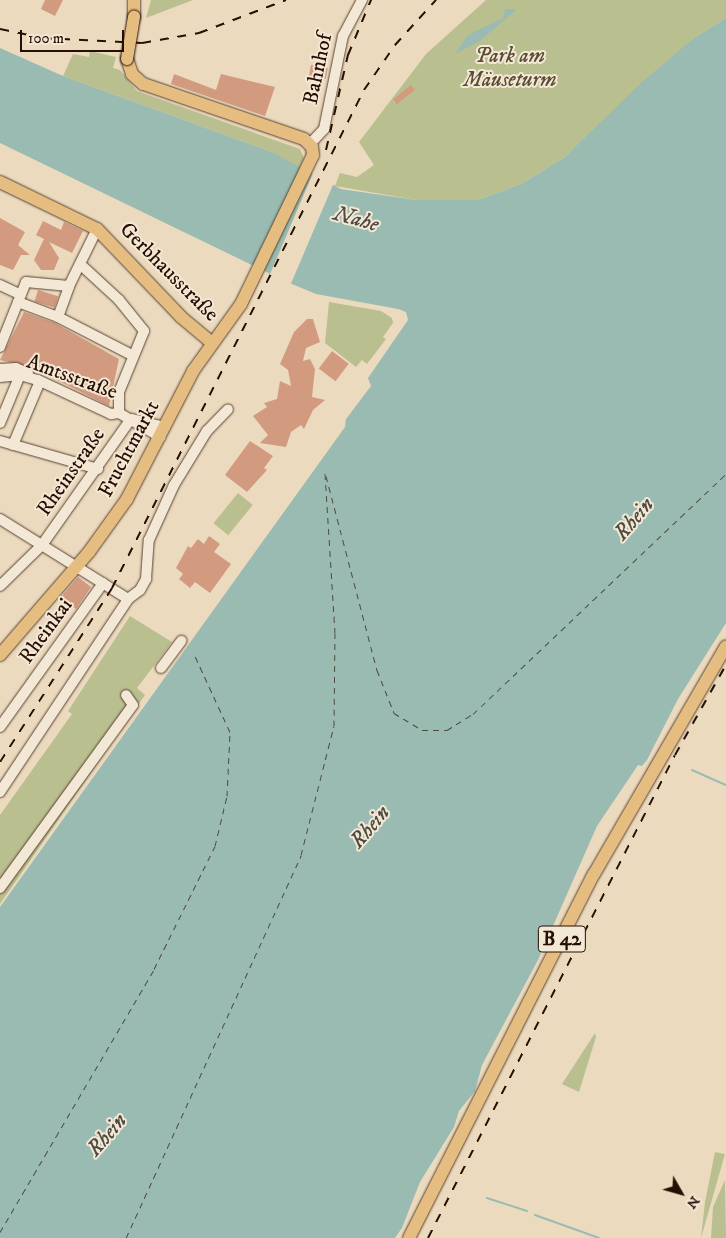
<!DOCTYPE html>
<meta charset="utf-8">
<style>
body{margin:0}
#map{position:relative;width:726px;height:1238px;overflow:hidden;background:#ecdabf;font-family:"IM FELL DW Pica",serif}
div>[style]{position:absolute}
.green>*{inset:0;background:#babf90;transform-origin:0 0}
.water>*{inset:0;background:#99bbb2}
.pier>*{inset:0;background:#ecdabf;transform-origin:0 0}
.stream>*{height:2px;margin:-1px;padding:0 1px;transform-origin:1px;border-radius:1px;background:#99bbb2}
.ferry>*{height:1px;margin-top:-0.5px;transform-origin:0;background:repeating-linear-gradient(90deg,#4e4b40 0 6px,transparent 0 11px)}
.building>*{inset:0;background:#d29a7f;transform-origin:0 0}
.roads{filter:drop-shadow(0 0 1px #584231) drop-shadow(0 0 1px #584231)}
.minor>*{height:10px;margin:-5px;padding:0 5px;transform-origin:5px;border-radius:5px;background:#f3e7d5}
.major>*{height:12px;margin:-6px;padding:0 6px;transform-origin:6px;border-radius:6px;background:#e6bd80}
.rail>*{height:2px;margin-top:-1px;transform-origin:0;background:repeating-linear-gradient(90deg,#260f02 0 9px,transparent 0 18px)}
.bridges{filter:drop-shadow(0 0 1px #260f02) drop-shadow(0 0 1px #260f02)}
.major-bridge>*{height:12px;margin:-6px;padding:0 6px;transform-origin:6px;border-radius:6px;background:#e6bd80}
span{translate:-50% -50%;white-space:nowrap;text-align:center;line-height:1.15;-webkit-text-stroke:4px #f3e7d5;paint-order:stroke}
.shield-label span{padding:1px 4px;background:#f3e7d5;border:1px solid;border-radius:4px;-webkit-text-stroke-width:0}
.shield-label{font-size:20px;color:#260f02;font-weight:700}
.park-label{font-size:21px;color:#5a4d34;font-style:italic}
.street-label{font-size:21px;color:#260f02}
.water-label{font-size:22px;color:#4e4b40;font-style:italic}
.north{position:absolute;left:656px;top:1168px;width:50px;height:50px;-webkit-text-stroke:4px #f3e7d5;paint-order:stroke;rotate:128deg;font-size:14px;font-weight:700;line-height:20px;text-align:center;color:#260f02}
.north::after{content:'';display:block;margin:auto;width:18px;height:22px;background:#260f02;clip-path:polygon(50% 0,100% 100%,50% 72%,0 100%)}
.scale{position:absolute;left:20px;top:30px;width:104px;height:22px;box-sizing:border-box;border:2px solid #260f02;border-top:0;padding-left:6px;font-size:15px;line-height:18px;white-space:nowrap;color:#260f02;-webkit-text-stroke:4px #f3e7d5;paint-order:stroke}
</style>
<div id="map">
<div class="green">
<i style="clip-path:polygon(151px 0,193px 0,146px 18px)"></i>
<i style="clip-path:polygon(486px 0,726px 0,726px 18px,694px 38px,565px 157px,521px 184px,478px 200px,416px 200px,335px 186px,340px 173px,357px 177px,374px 165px,359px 142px,426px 54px)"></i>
<i style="clip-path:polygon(90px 51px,116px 57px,113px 68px,120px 70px,137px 91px,300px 149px,304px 158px,299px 169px,272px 152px,63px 76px,73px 54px,89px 57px)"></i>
<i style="clip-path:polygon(329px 302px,381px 311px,392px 318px,393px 323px,383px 337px,386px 339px,367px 364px,362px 360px,356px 367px,325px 343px)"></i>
<i style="left:238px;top:493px;width:19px;height:39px;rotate:39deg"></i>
<i style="clip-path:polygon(130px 616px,172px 642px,137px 688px,145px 695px,0 904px,0 815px,72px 714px,68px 711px)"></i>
<i style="clip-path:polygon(595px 1033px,596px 1037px,579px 1092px,562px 1084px)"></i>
<i style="clip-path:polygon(715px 1152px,725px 1154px,701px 1238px,705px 1202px)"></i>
<i style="clip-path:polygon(725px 1180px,726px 1238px,711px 1238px,713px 1207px)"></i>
</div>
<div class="water">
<i style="clip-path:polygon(505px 9px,517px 9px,480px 41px,455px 54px,468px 35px,503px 18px)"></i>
<i style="clip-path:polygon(726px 18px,726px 623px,678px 699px,647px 760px,642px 766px,638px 765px,597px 826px,538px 960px,482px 1065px,475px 1091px,459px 1111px,454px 1127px,420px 1182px,402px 1228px,395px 1238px,0 1238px,0 907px,345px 427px,346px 419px,371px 386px,368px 378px,408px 320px,406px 312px,398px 309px,316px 294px,287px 282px,0 143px,0 48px,63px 76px,272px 152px,341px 189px,416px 200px,478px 200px,521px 184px,565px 157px,642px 82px,694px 38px)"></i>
</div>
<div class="pier">
<i style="left:313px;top:173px;width:23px;height:112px;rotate:23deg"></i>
</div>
<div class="stream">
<i style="left:692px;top:770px;width:37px;rotate:24deg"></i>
<i style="left:487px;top:1198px;width:42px;rotate:18deg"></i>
<i style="left:535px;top:1215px;width:68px;rotate:19.8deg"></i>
</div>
<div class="ferry">
<i style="left:326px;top:476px;width:201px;rotate:75.3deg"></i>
<i style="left:377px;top:670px;width:46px;rotate:68.4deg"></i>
<i style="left:394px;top:713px;width:33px;rotate:31deg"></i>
<i style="left:422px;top:730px;width:25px"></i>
<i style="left:447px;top:730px;width:31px;rotate:-32deg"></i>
<i style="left:473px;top:714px;width:349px;rotate:-43.5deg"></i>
<i style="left:0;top:1232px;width:305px;rotate:-59.6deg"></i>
<i style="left:154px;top:969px;width:137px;rotate:-63.6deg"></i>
<i style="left:215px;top:846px;width:51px;rotate:-76.5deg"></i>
<i style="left:227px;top:796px;width:64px;rotate:-87.3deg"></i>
<i style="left:230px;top:732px;width:84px;rotate:-114.7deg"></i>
<i style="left:126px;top:1238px;width:421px;rotate:-65.4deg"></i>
<i style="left:301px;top:855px;width:133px;rotate:-75.7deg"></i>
<i style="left:334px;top:726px;width:93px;rotate:-89.4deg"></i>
<i style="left:335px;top:633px;width:160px;rotate:-93.6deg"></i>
</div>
<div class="building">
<i style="clip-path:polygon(45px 0,63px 0,55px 16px,41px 9px)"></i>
<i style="left:311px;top:65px;width:17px;height:11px;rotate:10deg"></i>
<i style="clip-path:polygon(174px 74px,216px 90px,221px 74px,275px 87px,265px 116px,171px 84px)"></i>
<i style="left:411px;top:85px;width:6px;height:23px;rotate:51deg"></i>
<i style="clip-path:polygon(0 218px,25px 232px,18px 245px,30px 255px,21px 255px,13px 270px,0 265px)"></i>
<i style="clip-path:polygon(43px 221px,61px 230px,64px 222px,83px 231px,72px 253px,49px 242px,59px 258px,54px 270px,41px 270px,34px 260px,44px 239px,36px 235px)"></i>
<i style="left:38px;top:290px;width:21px;height:12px;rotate:17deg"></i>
<i style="clip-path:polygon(24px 312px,55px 323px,119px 359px,109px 406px,31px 367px,0 360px)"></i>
<i style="clip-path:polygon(307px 319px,313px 319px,320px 342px,306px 348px,303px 361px,310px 359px,315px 369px,312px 397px,325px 400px,313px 410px,304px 429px,301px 425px,291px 432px,286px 447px,260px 443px,268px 435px,253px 416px,267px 407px,264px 403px,277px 399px,280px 381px,291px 386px,288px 370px,280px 364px,294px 332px)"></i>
<i style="left:332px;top:351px;width:21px;height:22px;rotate:37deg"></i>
<i style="clip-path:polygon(250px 441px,273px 456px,264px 468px,267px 470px,247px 492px,225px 475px)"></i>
<i style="clip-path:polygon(209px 536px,220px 544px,214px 552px,231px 564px,210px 593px,195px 582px,190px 588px,179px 579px,183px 574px,176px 568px,188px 546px,191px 548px,198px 539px,204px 544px)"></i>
<i style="clip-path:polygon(78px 577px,91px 587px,76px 609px,61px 597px)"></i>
</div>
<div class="roads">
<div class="minor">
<i style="left:310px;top:144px;width:21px;rotate:-47deg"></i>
<i style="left:324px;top:129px;width:95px;rotate:-78.5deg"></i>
<i style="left:343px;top:36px;width:41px;rotate:-62.2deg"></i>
<i style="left:80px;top:264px;width:53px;rotate:42.7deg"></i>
<i style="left:119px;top:300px;width:40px;rotate:51deg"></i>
<i style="left:144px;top:331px;width:66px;rotate:112.3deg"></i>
<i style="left:119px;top:392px;width:21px;rotate:90deg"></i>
<i style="left:0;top:285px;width:23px;rotate:25deg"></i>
<i style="left:18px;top:302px;width:43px;rotate:20.6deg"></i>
<i style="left:58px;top:317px;width:83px;rotate:27.2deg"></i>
<i style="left:58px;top:317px;width:33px;rotate:-70deg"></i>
<i style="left:0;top:347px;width:70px;rotate:-68.2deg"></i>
<i style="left:26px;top:282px;width:43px;rotate:5.3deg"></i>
<i style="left:69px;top:286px;width:64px;rotate:-63.8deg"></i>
<i style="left:0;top:369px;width:16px;rotate:-4deg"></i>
<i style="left:16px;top:368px;width:13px;rotate:23deg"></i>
<i style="left:0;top:377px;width:20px;rotate:-6deg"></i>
<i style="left:20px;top:375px;width:19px;rotate:16deg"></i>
<i style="left:38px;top:380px;width:81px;rotate:25deg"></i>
<i style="left:111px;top:414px;width:8px;rotate:-7deg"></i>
<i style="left:119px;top:413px;width:48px;rotate:30.3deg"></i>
<i style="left:132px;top:419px;width:34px;rotate:14deg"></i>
<i style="left:0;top:423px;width:52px;rotate:-67.4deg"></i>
<i style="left:0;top:441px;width:102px;rotate:15.9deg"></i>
<i style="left:13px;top:445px;width:69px;rotate:-67.1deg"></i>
<i style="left:0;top:519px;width:151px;rotate:32deg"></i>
<i style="left:0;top:586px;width:59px;rotate:-44.3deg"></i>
<i style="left:42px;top:545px;width:154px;rotate:-54.8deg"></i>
<i style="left:128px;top:599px;width:15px;rotate:-37deg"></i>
<i style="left:140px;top:590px;width:13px;rotate:-61deg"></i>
<i style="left:146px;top:579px;width:39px;rotate:-86deg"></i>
<i style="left:149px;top:540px;width:60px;rotate:-65.6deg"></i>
<i style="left:174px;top:485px;width:63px;rotate:-58.6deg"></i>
<i style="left:207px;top:431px;width:30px;rotate:-46deg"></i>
<i style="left:161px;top:668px;width:34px;rotate:-53deg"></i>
<i style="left:0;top:727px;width:177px;rotate:-54.4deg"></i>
<i style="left:0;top:792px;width:232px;rotate:-56.4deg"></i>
<i style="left:0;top:888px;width:226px;rotate:-54deg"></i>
<i style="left:133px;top:705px;width:12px;rotate:-125deg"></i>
</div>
<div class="major">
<i style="left:134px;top:0;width:17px;rotate:90deg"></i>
<i style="left:0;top:182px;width:108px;rotate:25.9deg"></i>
<i style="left:97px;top:229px;width:122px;rotate:46.3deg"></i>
<i style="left:181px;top:317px;width:40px;rotate:40deg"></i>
<i style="left:0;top:655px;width:136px;rotate:-49.2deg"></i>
<i style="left:89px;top:552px;width:65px;rotate:-54.4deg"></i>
<i style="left:127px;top:499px;width:144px;rotate:-62.7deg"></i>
<i style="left:193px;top:371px;width:82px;rotate:-54.4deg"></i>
<i style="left:241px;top:304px;width:165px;rotate:-64.2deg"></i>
<i style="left:313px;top:155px;width:8px;rotate:-97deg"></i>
<i style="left:312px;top:147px;width:11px;rotate:-135deg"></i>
<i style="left:304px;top:139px;width:170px;rotate:-161.1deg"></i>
<i style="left:143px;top:84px;width:15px;rotate:-138deg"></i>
<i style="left:132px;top:74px;width:16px;rotate:-108deg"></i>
<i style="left:409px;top:1238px;width:408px;rotate:-63.1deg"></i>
<i style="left:594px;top:874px;width:263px;rotate:-59.9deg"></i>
</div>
</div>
<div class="rail">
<i style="left:0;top:29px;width:44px;rotate:11.8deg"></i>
<i style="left:43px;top:38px;width:99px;rotate:2.9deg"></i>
<i style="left:142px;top:43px;width:58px;rotate:-10deg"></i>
<i style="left:199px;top:33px;width:93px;rotate:-20.8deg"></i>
<i style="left:326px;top:150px;width:98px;rotate:-77deg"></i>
<i style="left:348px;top:55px;width:60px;rotate:-67.3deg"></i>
<i style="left:0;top:762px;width:207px;rotate:-57.2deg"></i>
<i style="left:112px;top:588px;width:558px;rotate:-63.16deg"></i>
<i style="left:364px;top:90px;width:55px;rotate:-55.4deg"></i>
<i style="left:395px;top:45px;width:61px;rotate:-47.7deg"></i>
<i style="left:428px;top:1238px;width:542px;rotate:-62.92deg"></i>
<i style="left:675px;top:755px;width:103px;rotate:-60.5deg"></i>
</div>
<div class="bridges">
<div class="major-bridge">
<i style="left:127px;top:59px;width:43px;rotate:-80.5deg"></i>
</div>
</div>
<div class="shield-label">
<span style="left:562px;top:939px">B 42</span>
</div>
<div class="park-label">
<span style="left:510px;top:68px">Park am<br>Mäuseturm</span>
</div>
<div class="street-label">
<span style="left:318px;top:69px;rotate:-78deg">Bahnhof</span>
<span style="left:169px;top:272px;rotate:45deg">Gerbhausstraße</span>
<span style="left:72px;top:377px;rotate:20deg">Amtsstraße</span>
<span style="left:129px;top:449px;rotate:-62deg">Fruchtmarkt</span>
<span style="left:71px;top:472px;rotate:-55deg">Rheinstraße</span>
<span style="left:46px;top:631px;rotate:-54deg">Rheinkai</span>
</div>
<div class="water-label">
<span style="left:356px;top:219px;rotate:15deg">Nahe</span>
<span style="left:634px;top:519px;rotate:-49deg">Rhein</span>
<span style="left:370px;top:827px;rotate:-49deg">Rhein</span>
<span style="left:107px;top:1135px;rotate:-49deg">Rhein</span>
</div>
<div class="north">N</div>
<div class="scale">100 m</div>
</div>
